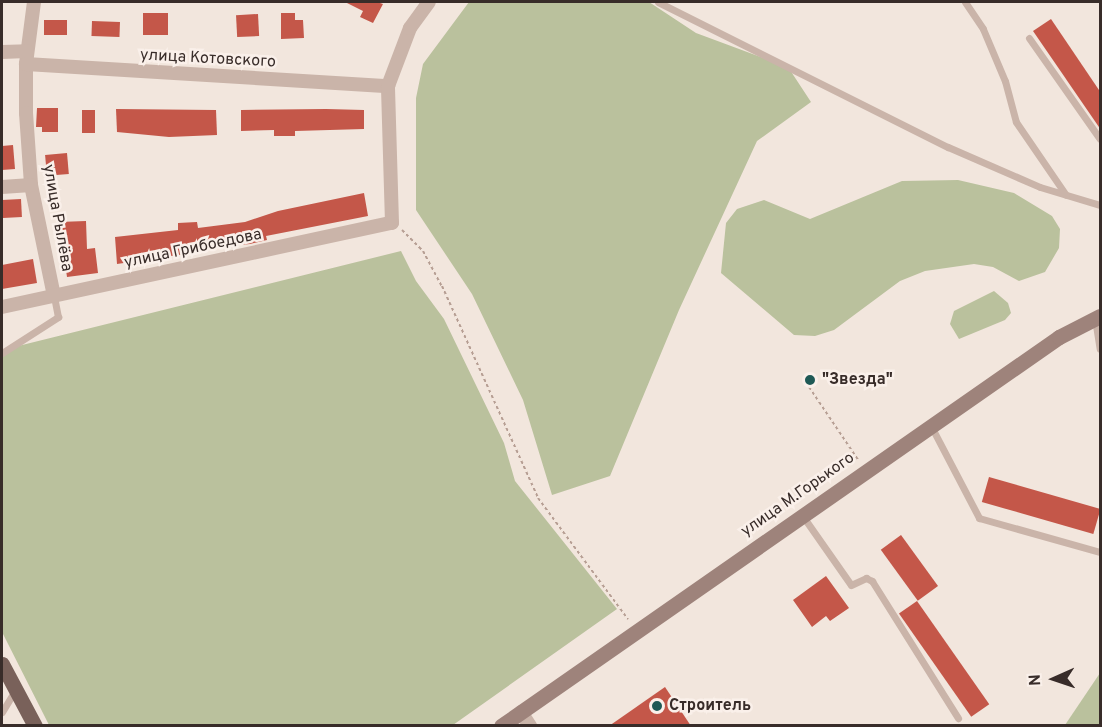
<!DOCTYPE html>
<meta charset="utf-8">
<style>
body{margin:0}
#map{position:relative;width:1102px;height:727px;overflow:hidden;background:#f2e6dd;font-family:Overpass,sans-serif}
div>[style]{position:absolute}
.green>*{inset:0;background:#bac19d}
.building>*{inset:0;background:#c45749;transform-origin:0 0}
.path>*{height:2px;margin-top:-1px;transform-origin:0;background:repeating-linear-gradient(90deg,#b69e93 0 3px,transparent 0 6px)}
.lane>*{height:7px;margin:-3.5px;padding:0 3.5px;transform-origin:3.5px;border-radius:3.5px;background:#cab4a9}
.street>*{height:14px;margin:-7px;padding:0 7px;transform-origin:7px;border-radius:7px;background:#cab4a9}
.secondary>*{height:15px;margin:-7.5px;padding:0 7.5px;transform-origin:7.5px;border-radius:7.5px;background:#9e837b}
.primary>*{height:15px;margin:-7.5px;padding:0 7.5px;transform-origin:7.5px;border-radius:7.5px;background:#79615a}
.dots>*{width:16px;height:16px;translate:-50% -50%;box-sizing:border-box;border:3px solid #faf0ea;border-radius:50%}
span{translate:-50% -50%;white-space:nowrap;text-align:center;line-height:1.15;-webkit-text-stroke:5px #faf0ea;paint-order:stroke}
.street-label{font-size:16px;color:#382c29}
.poi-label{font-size:16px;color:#382c29;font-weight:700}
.left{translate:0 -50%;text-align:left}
.frame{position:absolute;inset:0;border:3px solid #382c29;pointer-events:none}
.north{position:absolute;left:1024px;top:649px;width:60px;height:60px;-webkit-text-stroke:4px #faf0ea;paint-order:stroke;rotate:267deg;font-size:16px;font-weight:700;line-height:24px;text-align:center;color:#382c29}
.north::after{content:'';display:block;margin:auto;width:21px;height:27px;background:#382c29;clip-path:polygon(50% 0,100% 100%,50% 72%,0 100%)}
</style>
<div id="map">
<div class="green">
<i style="clip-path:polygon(469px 2px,649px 2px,696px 33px,788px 67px,811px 102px,757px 141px,679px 310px,610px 476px,552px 495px,523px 400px,472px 294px,416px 210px,416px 98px,423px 64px)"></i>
<i style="clip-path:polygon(958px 180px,1014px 193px,1052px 216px,1060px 229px,1059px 248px,1045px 272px,1019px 281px,993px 267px,974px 264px,925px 271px,900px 281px,834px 330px,815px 336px,794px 335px,721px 273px,726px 223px,737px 209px,764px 200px,810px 219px,902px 181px)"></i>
<i style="clip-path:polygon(401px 251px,416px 281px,444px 319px,504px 443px,515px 481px,617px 609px,453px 725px,49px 725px,2px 632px,2px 350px)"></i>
<i style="clip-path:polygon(994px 291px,1008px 303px,1011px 313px,1005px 320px,959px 339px,950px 324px,954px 311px)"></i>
<i style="clip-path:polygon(1100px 673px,1100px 725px,1065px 725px)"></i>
</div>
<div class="building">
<i style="clip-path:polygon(345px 2px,377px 2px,383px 4px,373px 23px,360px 17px,363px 11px)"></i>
<i style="left:143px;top:13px;width:25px;height:22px"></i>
<i style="clip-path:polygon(281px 13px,295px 13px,295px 20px,303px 20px,304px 38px,281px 39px)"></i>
<i style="left:258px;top:14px;width:22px;height:22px;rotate:87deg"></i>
<i style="clip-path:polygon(1051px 19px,1101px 93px,1101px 130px,1033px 31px)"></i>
<i style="left:44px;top:20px;width:23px;height:15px"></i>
<i style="left:92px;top:21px;width:28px;height:15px;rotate:2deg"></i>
<i style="clip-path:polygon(37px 108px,58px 108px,58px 132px,42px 132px,42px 127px,36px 127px)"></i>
<i style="clip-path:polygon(116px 109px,216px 110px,217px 135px,169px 137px,117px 132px)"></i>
<i style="clip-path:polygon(326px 109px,364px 110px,364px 129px,295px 131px,295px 136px,274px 136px,274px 130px,241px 131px,241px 110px)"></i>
<i style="left:82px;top:110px;width:13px;height:23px"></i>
<i style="clip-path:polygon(13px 145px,15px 169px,2px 170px,2px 146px)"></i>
<i style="left:67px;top:153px;width:21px;height:22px;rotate:85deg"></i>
<i style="clip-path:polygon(364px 193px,368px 216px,266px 236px,267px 240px,250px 244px,199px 249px,199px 252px,117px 264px,115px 237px,178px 230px,178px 223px,197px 222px,198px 228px,245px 222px,278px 211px)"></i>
<i style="left:21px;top:199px;width:18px;height:19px;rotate:87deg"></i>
<i style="clip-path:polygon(86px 221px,87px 249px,95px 248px,98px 273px,67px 277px,59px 222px)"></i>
<i style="clip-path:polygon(33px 259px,37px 283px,2px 289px,2px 265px)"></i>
<i style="left:989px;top:477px;width:116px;height:26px;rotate:16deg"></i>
<i style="left:901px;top:535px;width:63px;height:25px;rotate:54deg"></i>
<i style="clip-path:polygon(826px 576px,849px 608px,830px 621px,826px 616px,812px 627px,793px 600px)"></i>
<i style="left:917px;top:601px;width:126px;height:22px;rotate:55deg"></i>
<i style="clip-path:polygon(665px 687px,691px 726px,609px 726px)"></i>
</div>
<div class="path">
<i style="left:402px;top:230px;width:30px;rotate:45deg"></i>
<i style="left:423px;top:251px;width:40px;rotate:62deg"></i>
<i style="left:442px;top:286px;width:233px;rotate:65.6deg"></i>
<i style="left:538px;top:498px;width:151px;rotate:53.4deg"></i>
<i style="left:809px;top:387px;width:89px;rotate:56deg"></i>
</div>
<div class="lane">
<i style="left:658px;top:2px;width:324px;rotate:26.6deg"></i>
<i style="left:948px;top:147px;width:100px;rotate:23.5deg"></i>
<i style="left:1040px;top:187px;width:63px;rotate:16.7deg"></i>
<i style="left:965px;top:2px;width:32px;rotate:56deg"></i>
<i style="left:983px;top:29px;width:56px;rotate:67.1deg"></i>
<i style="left:1005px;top:81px;width:42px;rotate:75deg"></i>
<i style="left:1016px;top:122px;width:88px;rotate:55.6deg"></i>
<i style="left:1029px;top:38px;width:123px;rotate:54.9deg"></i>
<i style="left:1095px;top:319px;width:30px;rotate:81deg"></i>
<i style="left:2px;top:353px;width:67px;rotate:-32.7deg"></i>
<i style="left:58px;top:317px;width:21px;rotate:-101deg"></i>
<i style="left:931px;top:426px;width:104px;rotate:62.4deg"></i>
<i style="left:979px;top:518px;width:126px;rotate:15.7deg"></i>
<i style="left:802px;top:515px;width:85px;rotate:55deg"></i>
<i style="left:851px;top:585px;width:17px;rotate:-25deg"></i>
<i style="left:866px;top:578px;width:7px;rotate:27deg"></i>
<i style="left:872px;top:581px;width:162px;rotate:57.9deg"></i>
<i style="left:2px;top:712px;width:26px;rotate:-59deg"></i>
</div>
<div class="street">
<i style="left:34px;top:2px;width:63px;rotate:97.4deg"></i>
<i style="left:26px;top:64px;width:49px;rotate:90deg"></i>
<i style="left:26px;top:113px;width:72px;rotate:86deg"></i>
<i style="left:31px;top:185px;width:113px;rotate:78.3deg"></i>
<i style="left:2px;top:52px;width:25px;rotate:-2deg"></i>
<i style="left:26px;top:64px;width:363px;rotate:3.5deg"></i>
<i style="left:2px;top:187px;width:29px;rotate:-4deg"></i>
<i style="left:2px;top:307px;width:399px;rotate:-12.2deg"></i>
<i style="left:392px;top:223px;width:137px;rotate:-91.7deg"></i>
<i style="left:388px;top:86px;width:62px;rotate:-69.2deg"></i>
<i style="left:410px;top:28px;width:32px;rotate:-54deg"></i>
<i style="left:521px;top:712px;width:17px;rotate:57deg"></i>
</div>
<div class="secondary">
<i style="left:501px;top:726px;width:680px;rotate:-34.88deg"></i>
<i style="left:1059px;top:337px;width:46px;rotate:-27.1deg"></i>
</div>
<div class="primary">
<i style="left:2px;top:664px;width:70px;rotate:62deg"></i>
</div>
<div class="dots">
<i style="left:810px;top:380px;background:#1f5955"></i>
<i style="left:657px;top:706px;background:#1f5955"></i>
</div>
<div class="street-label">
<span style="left:208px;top:59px;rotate:3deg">улица Котовского</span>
<span style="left:57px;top:218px;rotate:80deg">улица Рылёва</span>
<span style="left:193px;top:249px;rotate:-12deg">улица Грибоедова</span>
<span style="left:798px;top:495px;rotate:-35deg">улица М.Горького</span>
</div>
<div class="poi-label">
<span class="left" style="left:822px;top:380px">"Звезда"</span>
<span class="left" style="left:669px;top:706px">Строитель</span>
</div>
<div class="frame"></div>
<div class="north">N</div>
</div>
